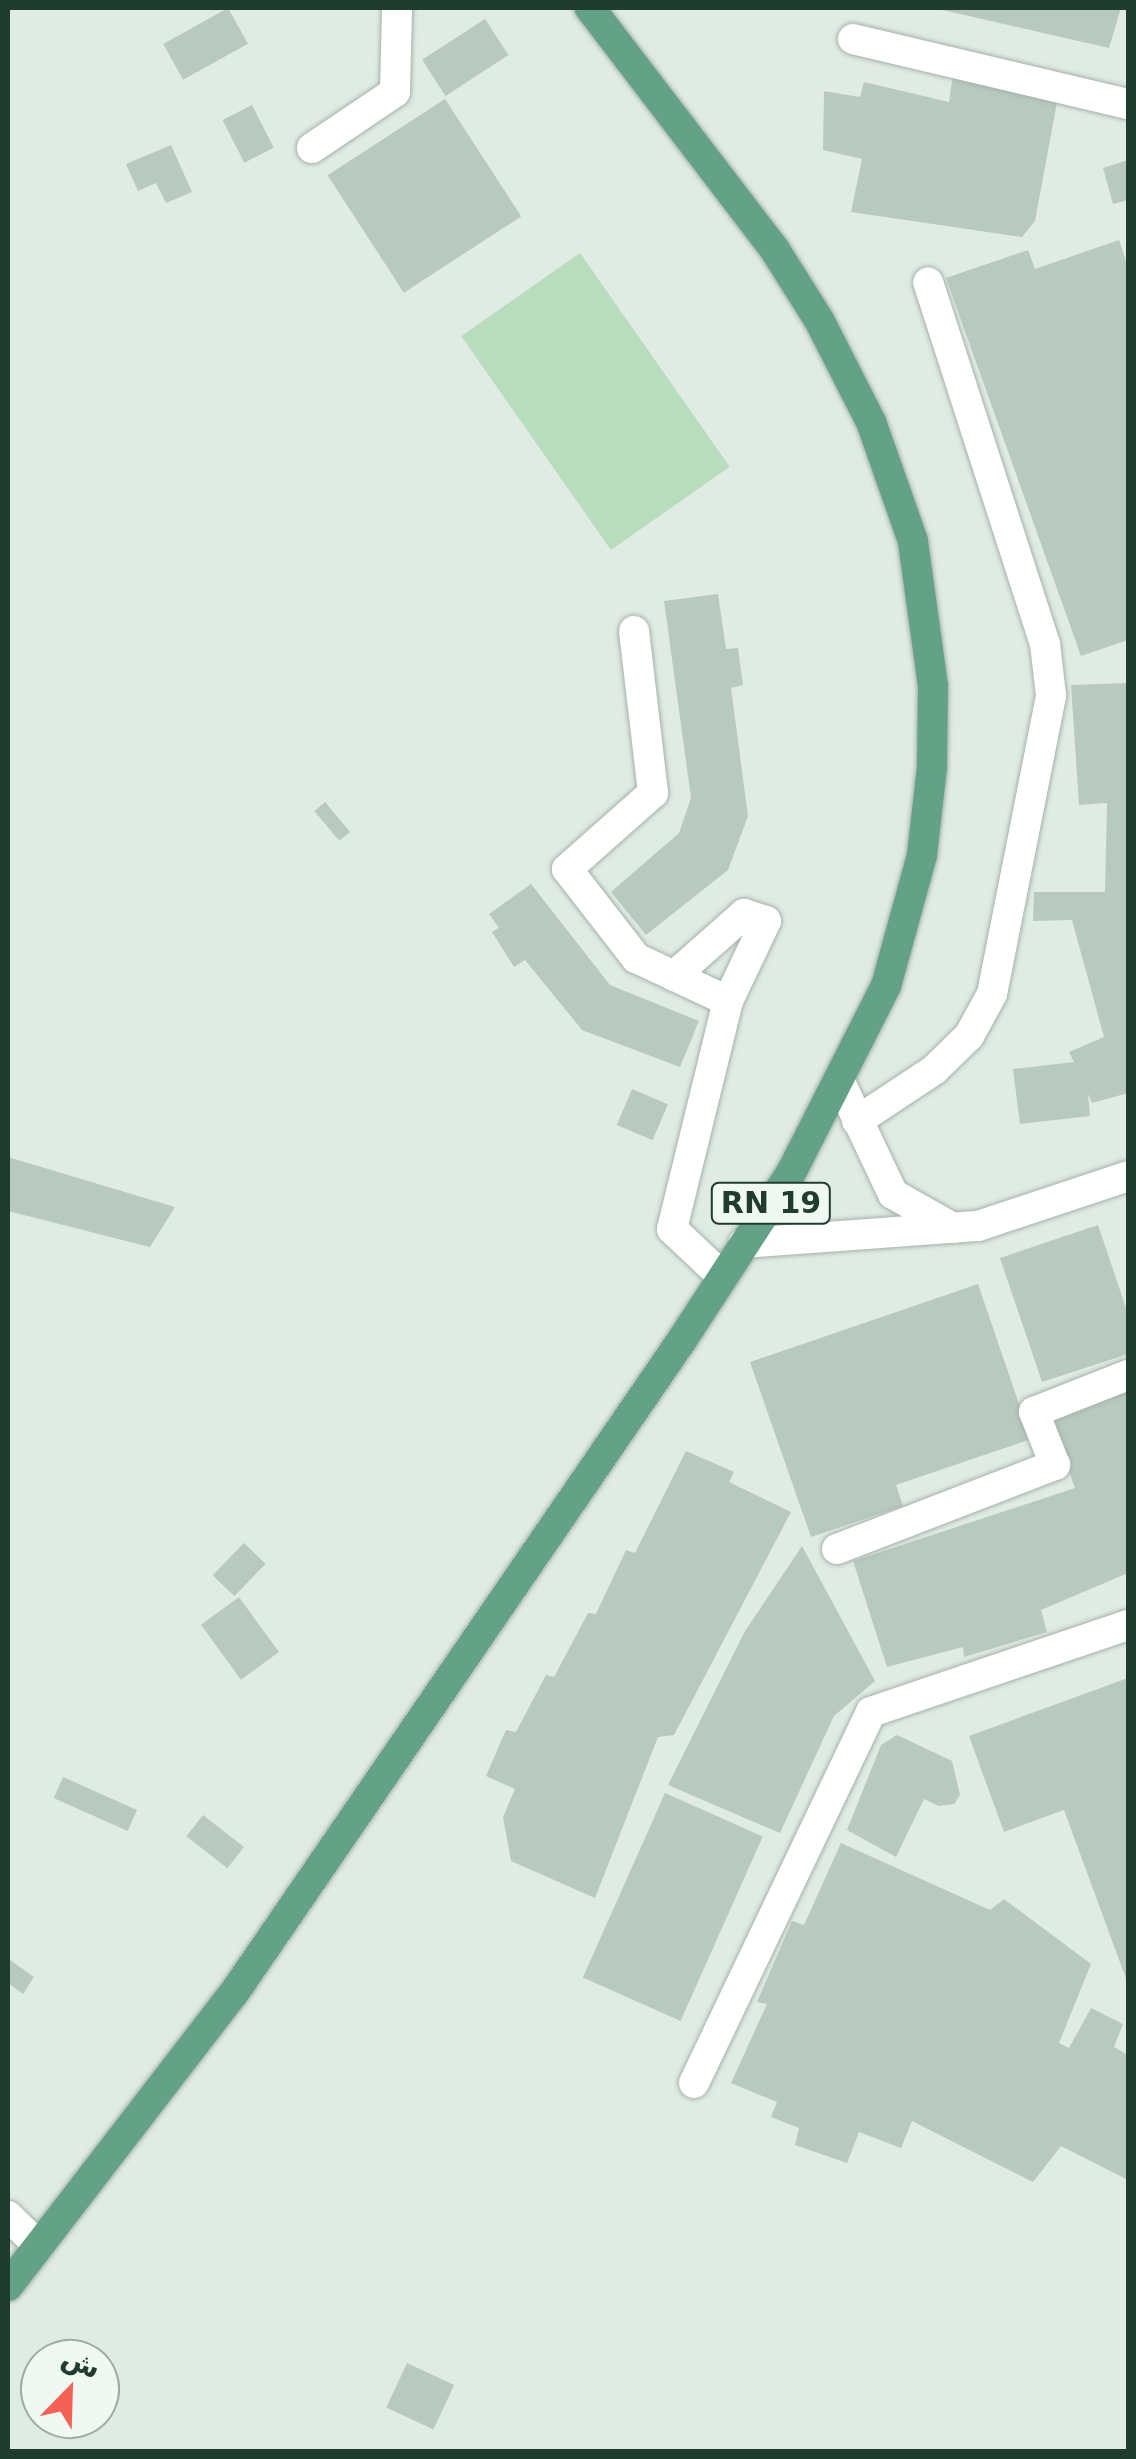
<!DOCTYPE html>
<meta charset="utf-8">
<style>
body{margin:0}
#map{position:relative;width:1136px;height:2459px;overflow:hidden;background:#e0ebe4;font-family:"DejaVu Sans",Cairo,sans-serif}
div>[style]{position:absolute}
.green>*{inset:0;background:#b8ddbc;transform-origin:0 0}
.building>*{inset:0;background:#b8c9bf;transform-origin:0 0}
.roads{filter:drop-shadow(0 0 2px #a3b3aa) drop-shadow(0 0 2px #a3b3aa)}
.minor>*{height:30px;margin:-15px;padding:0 15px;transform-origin:15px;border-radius:15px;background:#fff}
.major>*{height:30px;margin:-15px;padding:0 15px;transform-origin:15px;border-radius:15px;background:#63a287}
span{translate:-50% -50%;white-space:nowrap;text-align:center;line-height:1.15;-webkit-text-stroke:8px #f0f8f3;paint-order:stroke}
.shield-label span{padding:2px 8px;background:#f0f8f3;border:2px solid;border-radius:8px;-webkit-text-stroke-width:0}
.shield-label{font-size:30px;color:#203c30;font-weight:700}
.frame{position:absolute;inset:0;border:10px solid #203c30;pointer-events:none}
.north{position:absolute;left:20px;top:2339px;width:100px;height:100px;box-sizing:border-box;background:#f0f8f3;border:2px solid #9dada5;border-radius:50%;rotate:23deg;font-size:28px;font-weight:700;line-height:40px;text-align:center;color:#203c30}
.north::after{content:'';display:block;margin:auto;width:35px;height:45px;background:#f56153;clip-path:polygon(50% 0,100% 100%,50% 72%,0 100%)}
</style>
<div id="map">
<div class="green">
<i style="left:580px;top:253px;width:261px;height:145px;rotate:55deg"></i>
</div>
<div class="building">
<i style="left:228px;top:8px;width:41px;height:74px;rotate:61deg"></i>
<i style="clip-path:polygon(934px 8px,1121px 8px,1109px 48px)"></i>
<i style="left:485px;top:19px;width:43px;height:75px;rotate:57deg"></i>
<i style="clip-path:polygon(953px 75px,1058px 97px,1035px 221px,1022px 237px,851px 212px,862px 159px,823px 150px,824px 91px,860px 97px,864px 82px,949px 102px)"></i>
<i style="left:445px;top:99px;width:140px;height:140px;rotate:57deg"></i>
<i style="left:252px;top:105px;width:48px;height:33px;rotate:63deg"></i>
<i style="clip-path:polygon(171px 145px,192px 192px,166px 203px,156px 183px,138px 191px,126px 164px)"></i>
<i style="clip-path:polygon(1128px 160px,1128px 200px,1113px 204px,1103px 168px)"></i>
<i style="clip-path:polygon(1119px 240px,1128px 267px,1128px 640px,1081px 656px,946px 278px,1028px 250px,1035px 269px)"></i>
<i style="clip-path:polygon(718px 594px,726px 649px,738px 648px,743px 685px,731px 688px,748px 816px,728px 870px,646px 935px,611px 892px,679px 833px,691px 798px,664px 601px)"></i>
<i style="clip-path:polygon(1128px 683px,1128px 1093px,1092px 1103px,1088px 1094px,1090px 1116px,1020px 1124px,1013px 1069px,1074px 1062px,1069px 1052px,1104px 1037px,1072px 920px,1033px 921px,1034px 892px,1105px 892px,1107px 803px,1079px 805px,1071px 685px)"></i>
<i style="left:325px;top:802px;width:39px;height:14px;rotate:50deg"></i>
<i style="clip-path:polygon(531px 884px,610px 985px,699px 1021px,680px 1067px,582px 1030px,525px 960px,514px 967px,492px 932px,499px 928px,489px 914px)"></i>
<i style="left:632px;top:1089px;width:39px;height:39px;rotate:23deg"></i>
<i style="clip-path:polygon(8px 1157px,175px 1207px,150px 1247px,8px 1211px)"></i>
<i style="clip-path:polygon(1098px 1225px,1128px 1314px,1128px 1354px,1042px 1382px,1000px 1258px)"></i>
<i style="clip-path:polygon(978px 1284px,1031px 1439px,896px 1485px,903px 1506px,811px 1537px,750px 1362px)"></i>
<i style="clip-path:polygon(1128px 1392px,1128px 1573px,1041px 1610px,1047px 1632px,964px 1657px,963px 1647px,887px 1667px,853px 1561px,1075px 1488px,1049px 1417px)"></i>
<i style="clip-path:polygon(686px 1451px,734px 1472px,729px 1482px,791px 1512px,674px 1735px,658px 1737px,595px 1898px,511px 1861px,503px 1817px,515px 1789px,486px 1776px,506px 1730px,516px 1732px,546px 1675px,554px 1677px,588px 1613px,596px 1614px,626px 1550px,635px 1553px)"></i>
<i style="left:244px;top:1543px;width:30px;height:45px;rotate:44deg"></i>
<i style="clip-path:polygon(802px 1546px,875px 1681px,834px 1716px,780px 1833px,668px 1785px,745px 1631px)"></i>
<i style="left:239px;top:1597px;width:68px;height:47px;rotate:54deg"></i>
<i style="clip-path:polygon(1128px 1678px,1128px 1984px,1064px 1810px,1004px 1832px,969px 1736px)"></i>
<i style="clip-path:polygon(897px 1735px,952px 1761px,960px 1795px,954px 1804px,939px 1806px,924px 1799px,896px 1857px,847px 1830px,881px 1745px)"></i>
<i style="left:63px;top:1777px;width:81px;height:23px;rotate:24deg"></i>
<i style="left:665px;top:1793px;width:107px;height:202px;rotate:24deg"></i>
<i style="left:203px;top:1815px;width:52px;height:27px;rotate:38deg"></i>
<i style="clip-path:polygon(841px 1843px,990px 1910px,1004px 1899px,1091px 1964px,1059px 2043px,1069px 2048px,1091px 2008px,1123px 2024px,1114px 2047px,1128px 2055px,1128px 2180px,1061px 2146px,1033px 2182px,912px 2121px,901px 2148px,859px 2132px,847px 2163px,795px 2145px,799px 2128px,771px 2117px,777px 2102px,731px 2083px,767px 2004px,757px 2002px,792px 1921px,804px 1925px)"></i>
<i style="clip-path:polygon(10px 1960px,34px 1977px,23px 1994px,8px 1983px)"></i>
<i style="left:407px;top:2363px;width:52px;height:49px;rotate:25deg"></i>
</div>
<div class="roads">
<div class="minor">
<i style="left:853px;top:39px;width:283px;rotate:13.3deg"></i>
<i style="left:312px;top:148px;width:100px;rotate:-34deg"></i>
<i style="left:395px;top:92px;width:84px;rotate:-88.6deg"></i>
<i style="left:634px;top:631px;width:163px;rotate:83.3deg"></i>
<i style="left:653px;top:793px;width:115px;rotate:138.5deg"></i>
<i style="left:567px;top:869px;width:113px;rotate:52.2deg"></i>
<i style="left:636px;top:958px;width:102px;rotate:25.1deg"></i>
<i style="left:728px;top:1001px;width:235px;rotate:103.8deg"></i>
<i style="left:672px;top:1229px;width:70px;rotate:43.3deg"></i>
<i style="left:674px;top:976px;width:94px;rotate:-41.5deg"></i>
<i style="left:744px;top:914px;width:23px;rotate:18deg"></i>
<i style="left:766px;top:921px;width:89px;rotate:115.4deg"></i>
<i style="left:840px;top:1082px;width:124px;rotate:64.7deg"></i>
<i style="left:893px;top:1194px;width:69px;rotate:29.5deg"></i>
<i style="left:857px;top:1121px;width:92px;rotate:-33.5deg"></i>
<i style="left:934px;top:1070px;width:49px;rotate:-44.2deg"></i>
<i style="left:969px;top:1036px;width:48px;rotate:-61.3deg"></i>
<i style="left:992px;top:994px;width:305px;rotate:-78.8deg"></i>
<i style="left:1051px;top:695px;width:51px;rotate:-96.7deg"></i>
<i style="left:1045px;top:644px;width:380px;rotate:-107.9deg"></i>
<i style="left:744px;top:1243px;width:235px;rotate:-4.2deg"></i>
<i style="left:978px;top:1226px;width:158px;rotate:-18.4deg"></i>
<i style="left:837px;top:1549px;width:234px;rotate:-21.1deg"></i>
<i style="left:1055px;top:1465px;width:57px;rotate:-111.6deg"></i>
<i style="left:1034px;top:1412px;width:101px;rotate:-21.5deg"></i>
<i style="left:694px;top:2083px;width:411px;rotate:-64.5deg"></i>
<i style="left:871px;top:1712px;width:271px;rotate:-18.7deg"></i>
<i style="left:8px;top:2216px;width:43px;rotate:44.1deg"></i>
</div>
<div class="major">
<i style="left:8px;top:2286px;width:370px;rotate:-52.4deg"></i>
<i style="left:234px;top:1993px;width:792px;rotate:-55.55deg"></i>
<i style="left:682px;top:1340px;width:199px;rotate:-56.9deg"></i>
<i style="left:791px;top:1173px;width:210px;rotate:-63.1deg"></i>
<i style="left:886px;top:986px;width:136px;rotate:-74.6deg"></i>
<i style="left:922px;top:855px;width:89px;rotate:-83.5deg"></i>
<i style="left:932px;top:767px;width:81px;rotate:-89.3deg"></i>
<i style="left:933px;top:686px;width:146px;rotate:-97.9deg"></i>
<i style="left:913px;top:541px;width:126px;rotate:-109.4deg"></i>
<i style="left:871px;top:422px;width:114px;rotate:-117deg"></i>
<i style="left:819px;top:320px;width:83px;rotate:-122.2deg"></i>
<i style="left:775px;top:250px;width:305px;rotate:-127.4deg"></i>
</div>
</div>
<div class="shield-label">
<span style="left:771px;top:1203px">RN 19</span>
</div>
<div class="frame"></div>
<div class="north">ش</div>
</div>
